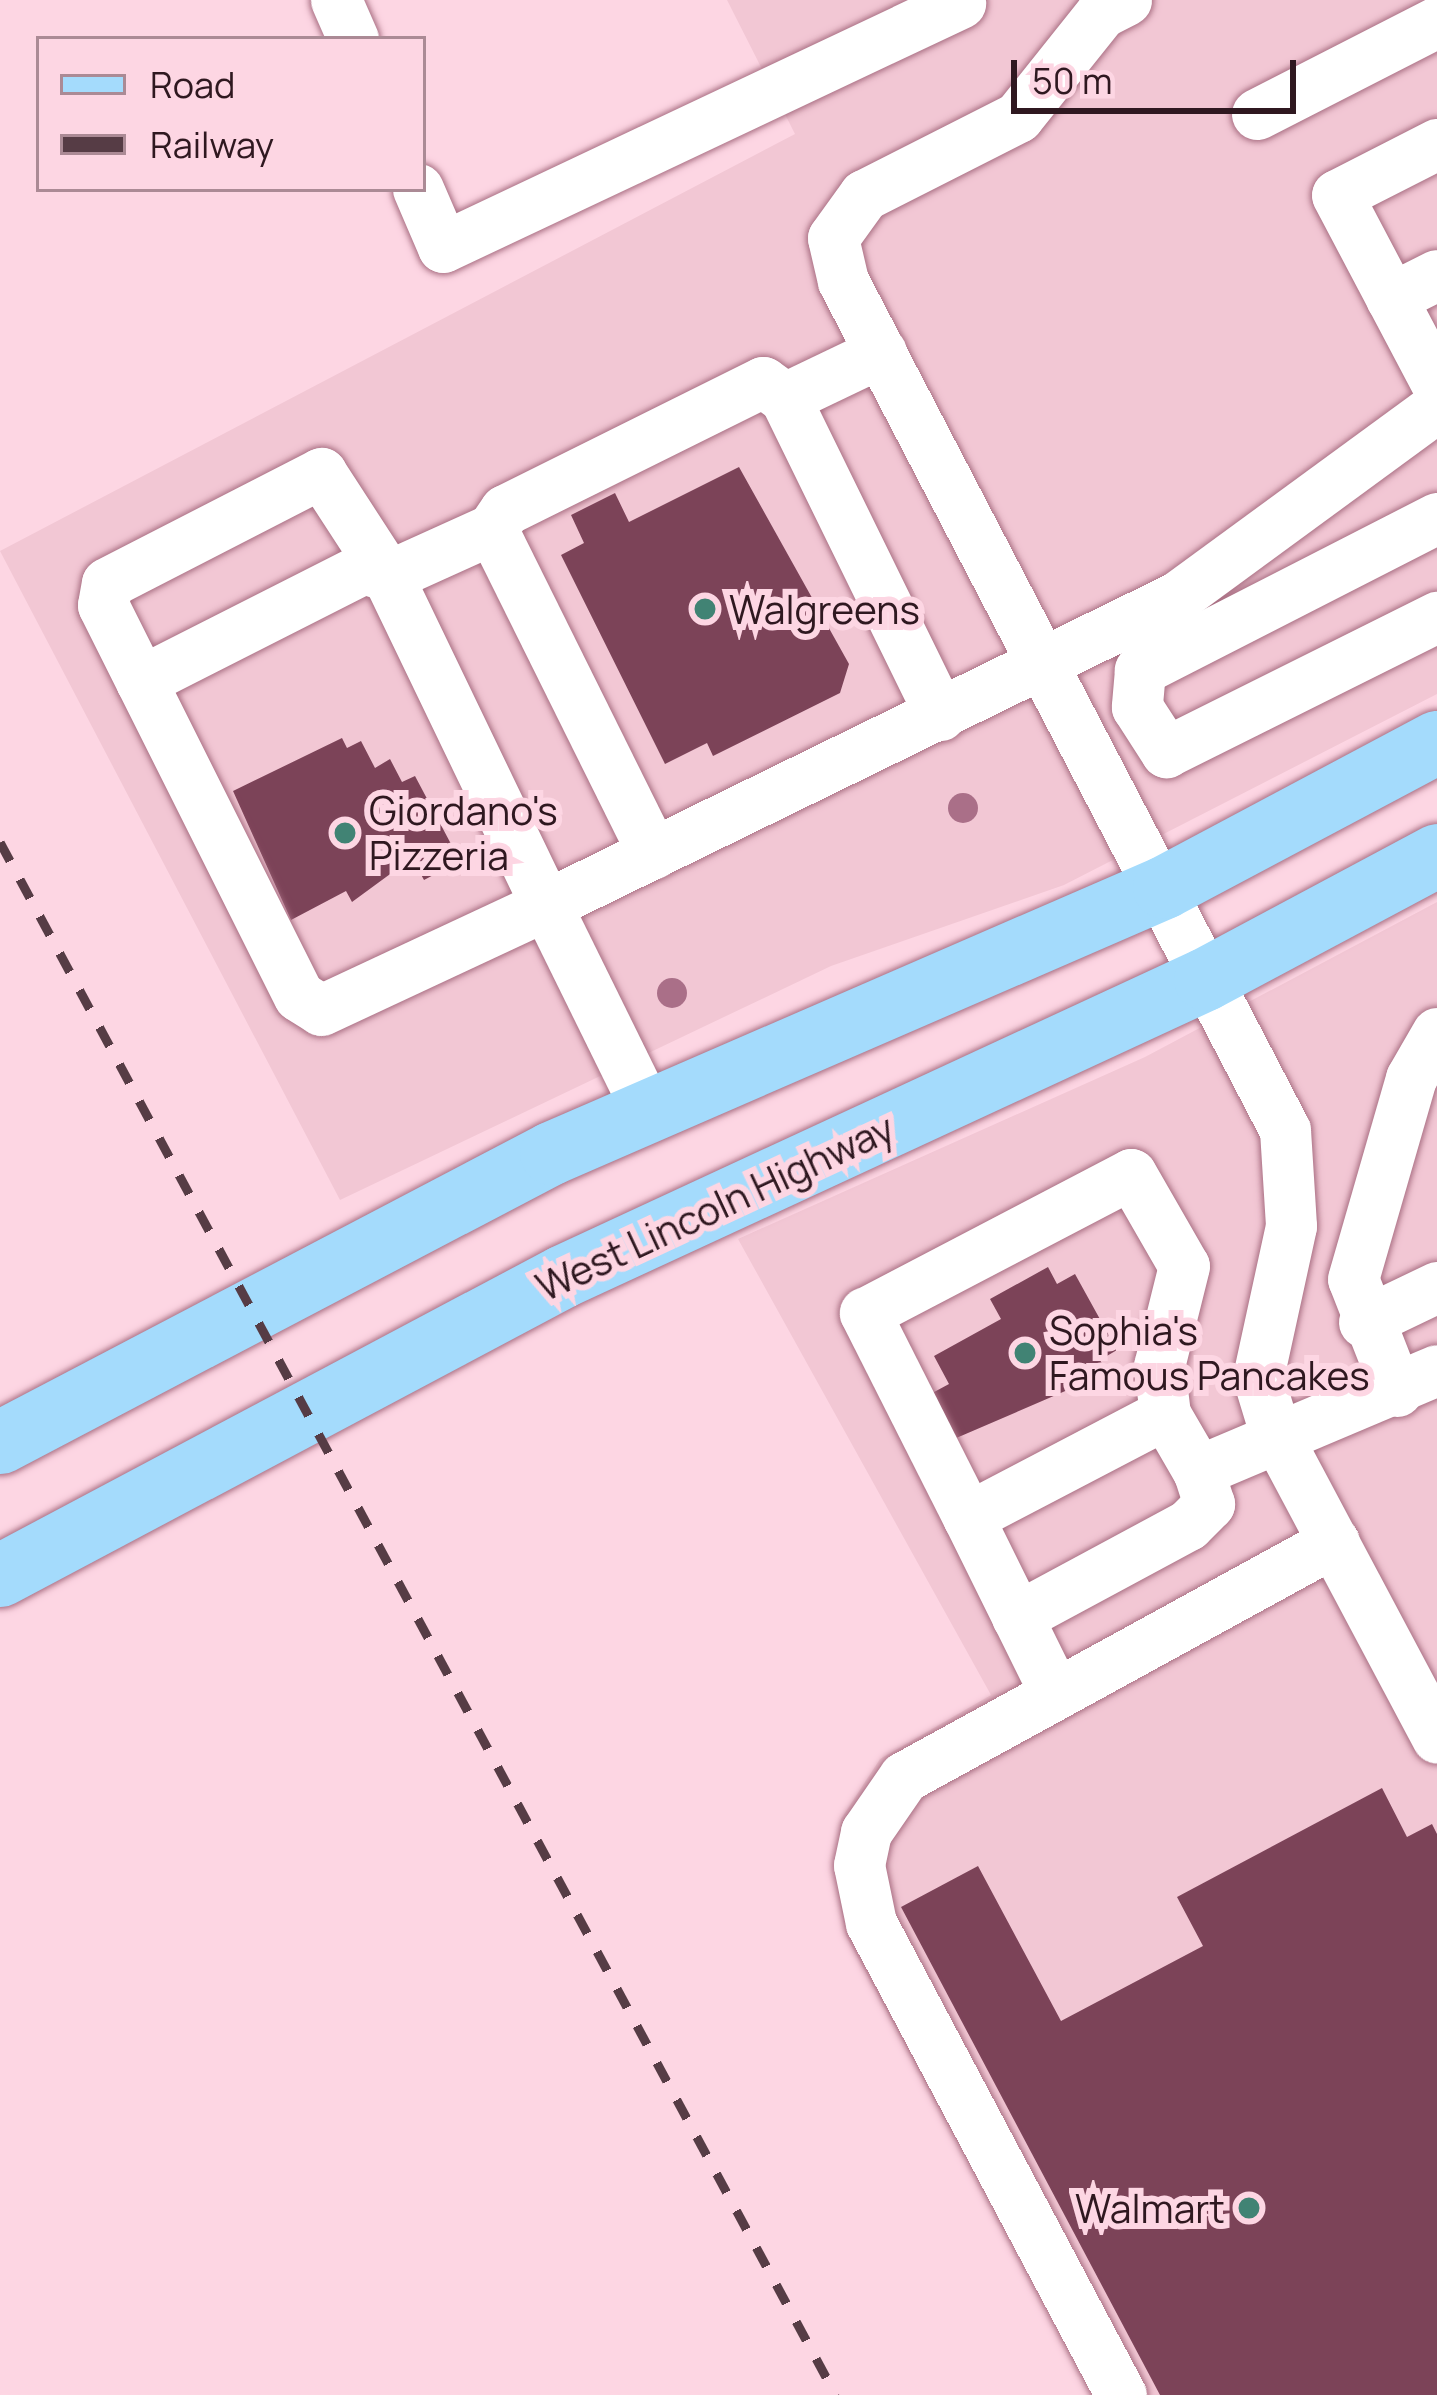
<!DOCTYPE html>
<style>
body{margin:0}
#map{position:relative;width:1437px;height:2395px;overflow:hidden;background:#fdd6e3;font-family:Manrope,sans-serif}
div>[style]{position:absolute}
.built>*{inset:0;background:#f2c7d4}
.building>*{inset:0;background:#7c4358}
.roads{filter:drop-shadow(0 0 3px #a96f83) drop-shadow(0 0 3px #a96f83)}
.minor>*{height:51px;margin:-25.5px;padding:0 25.5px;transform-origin:25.5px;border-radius:25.5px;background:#fff}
.major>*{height:63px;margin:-31.5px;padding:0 31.5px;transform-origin:31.5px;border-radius:31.5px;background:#a4dbfc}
.rail>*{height:9px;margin-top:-4.5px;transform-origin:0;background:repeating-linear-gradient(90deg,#563c45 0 21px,transparent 0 42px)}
.trees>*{width:30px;height:30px;margin:-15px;border-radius:50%;background:#aa6f88}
.dots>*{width:33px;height:33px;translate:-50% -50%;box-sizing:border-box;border:6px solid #fdd6e3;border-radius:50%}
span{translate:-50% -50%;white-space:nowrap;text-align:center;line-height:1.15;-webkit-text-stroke:12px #fdd6e3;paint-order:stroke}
.poi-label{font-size:39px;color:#2f1820}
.left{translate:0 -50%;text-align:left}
.right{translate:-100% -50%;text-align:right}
.street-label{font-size:39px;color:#2f1820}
.legend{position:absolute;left:36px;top:36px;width:390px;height:156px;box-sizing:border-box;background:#fdd6e3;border:3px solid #ab8a95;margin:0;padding:15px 21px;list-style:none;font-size:36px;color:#2f1820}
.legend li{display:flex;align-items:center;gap:24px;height:60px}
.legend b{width:60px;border:3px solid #ab8a95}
.scale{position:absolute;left:1011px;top:60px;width:285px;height:54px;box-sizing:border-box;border:6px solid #2f1820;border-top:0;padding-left:15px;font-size:36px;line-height:42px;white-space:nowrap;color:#2f1820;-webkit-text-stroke:9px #fdd6e3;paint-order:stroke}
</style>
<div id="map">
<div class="built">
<i style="clip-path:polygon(727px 0,1437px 0,1437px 694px,1064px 885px,831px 966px,340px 1200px,0 551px,795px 134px)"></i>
<i style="clip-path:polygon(1437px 902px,1437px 2395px,1094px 2395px,846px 1936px,835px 1875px,841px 1819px,880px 1759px,991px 1695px,738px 1239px,1145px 1057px)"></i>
</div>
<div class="building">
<i style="clip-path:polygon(739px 467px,849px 664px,840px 693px,713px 756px,707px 743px,665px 764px,561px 555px,584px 543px,571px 515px,615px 493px,629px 522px)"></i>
<i style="clip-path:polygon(342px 738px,347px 748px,361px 741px,375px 768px,390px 759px,402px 782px,415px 776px,460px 861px,424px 880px,412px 858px,352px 902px,346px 891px,291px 920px,233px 791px)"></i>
<i style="clip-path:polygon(1048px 1267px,1057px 1284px,1075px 1274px,1117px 1350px,1100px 1360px,1107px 1373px,947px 1442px,923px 1398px,949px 1384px,934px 1356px,1001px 1319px,990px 1299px)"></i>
<i style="clip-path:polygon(1382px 1788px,1407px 1837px,1432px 1824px,1437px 1834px,1437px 2395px,1160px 2395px,901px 1907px,978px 1866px,1061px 2021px,1203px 1946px,1177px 1897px)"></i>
</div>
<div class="roads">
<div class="minor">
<i style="left:336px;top:0;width:43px;rotate:66.4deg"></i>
<i style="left:1126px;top:0;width:28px;rotate:153deg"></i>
<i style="left:1101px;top:13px;width:133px;rotate:128.6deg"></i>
<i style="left:1018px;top:117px;width:173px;rotate:153.1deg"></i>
<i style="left:864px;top:195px;width:53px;rotate:125.8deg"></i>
<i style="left:833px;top:238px;width:44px;rotate:76.9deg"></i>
<i style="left:843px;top:281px;width:957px;rotate:62.5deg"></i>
<i style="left:1285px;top:1130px;width:96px;rotate:86.4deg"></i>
<i style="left:1291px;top:1226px;width:155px;rotate:102.3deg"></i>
<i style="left:1258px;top:1377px;width:59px;rotate:73.1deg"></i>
<i style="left:1275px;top:1433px;width:345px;rotate:62deg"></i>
<i style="left:1257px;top:114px;width:202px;rotate:-27.1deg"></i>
<i style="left:1437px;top:144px;width:112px;rotate:153deg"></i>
<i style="left:1337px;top:195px;width:215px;rotate:62.2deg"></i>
<i style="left:418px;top:189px;width:63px;rotate:66.7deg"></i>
<i style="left:443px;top:247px;width:572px;rotate:-25.27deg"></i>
<i style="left:1391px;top:298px;width:51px;rotate:-26.6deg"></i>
<i style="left:881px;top:352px;width:106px;rotate:154.4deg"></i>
<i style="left:785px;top:398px;width:353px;rotate:63.9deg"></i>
<i style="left:1437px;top:518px;width:334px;rotate:152.9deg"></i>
<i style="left:1140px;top:670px;width:37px;rotate:95deg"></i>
<i style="left:1137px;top:707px;width:54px;rotate:57.2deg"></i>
<i style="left:1166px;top:752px;width:303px;rotate:-26.5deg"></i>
<i style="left:492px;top:529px;width:23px;rotate:-56deg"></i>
<i style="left:505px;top:510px;width:288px;rotate:-26.4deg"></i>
<i style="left:763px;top:382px;width:27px;rotate:36deg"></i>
<i style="left:141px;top:681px;width:85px;rotate:-116.6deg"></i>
<i style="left:103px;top:605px;width:22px;rotate:-80deg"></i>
<i style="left:107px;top:583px;width:241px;rotate:-27.2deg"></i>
<i style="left:321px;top:473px;width:123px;rotate:57deg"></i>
<i style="left:388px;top:576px;width:114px;rotate:-24.3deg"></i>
<i style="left:492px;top:529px;width:362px;rotate:63.6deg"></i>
<i style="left:647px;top:1110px;width:229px;rotate:-116.2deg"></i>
<i style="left:546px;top:905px;width:365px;rotate:-115.7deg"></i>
<i style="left:388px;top:576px;width:25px;rotate:-162deg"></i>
<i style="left:364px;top:568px;width:250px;rotate:153.1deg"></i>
<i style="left:141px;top:681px;width:352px;rotate:63.4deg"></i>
<i style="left:299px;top:996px;width:26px;rotate:32deg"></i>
<i style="left:321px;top:1010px;width:248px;rotate:-25deg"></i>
<i style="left:546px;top:905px;width:702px;rotate:-26.02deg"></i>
<i style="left:1177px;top:597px;width:322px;rotate:-36.2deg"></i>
<i style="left:1364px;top:1322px;width:81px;rotate:-25.6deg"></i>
<i style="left:1397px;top:1391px;width:120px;rotate:-111.4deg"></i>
<i style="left:1353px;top:1279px;width:209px;rotate:-73.9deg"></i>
<i style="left:1411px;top:1078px;width:52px;rotate:-60deg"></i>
<i style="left:968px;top:1517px;width:229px;rotate:-116.8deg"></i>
<i style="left:865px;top:1313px;width:300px;rotate:-27.6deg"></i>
<i style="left:1131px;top:1174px;width:106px;rotate:60.1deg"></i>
<i style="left:1184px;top:1266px;width:103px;rotate:104deg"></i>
<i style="left:1159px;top:1366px;width:48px;rotate:82.9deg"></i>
<i style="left:1017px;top:1617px;width:194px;rotate:-28.3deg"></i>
<i style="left:1188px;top:1525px;width:30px;rotate:-45deg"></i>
<i style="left:1209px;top:1504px;width:35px;rotate:-108deg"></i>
<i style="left:1055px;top:1693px;width:196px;rotate:-116.3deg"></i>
<i style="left:968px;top:1517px;width:222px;rotate:-27.6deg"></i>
<i style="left:1165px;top:1414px;width:66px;rotate:59.9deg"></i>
<i style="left:1198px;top:1471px;width:259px;rotate:-22.9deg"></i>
<i style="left:1121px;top:2395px;width:534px;rotate:-117.91deg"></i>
<i style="left:871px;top:1923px;width:59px;rotate:-101.7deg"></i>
<i style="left:859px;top:1865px;width:34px;rotate:-78deg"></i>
<i style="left:866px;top:1832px;width:67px;rotate:-55.4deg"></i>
<i style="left:904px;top:1777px;width:490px;rotate:-28.7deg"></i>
</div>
<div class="major">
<i style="left:0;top:1442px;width:622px;rotate:-27.68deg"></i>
<i style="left:551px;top:1153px;width:668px;rotate:-23.46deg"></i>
<i style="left:1164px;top:887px;width:309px;rotate:-28deg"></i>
<i style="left:0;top:1575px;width:637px;rotate:-27.97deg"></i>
<i style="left:563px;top:1276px;width:707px;rotate:-24.83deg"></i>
<i style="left:1205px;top:979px;width:263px;rotate:-28.1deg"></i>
</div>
</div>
<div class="rail">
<i style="left:0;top:842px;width:1764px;rotate:61.71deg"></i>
</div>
<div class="trees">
<i style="left:963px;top:808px"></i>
<i style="left:672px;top:993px"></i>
</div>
<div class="dots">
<i style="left:705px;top:609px;background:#418374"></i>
<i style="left:345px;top:833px;background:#418374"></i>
<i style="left:1025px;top:1353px;background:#418374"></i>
<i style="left:1249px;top:2208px;background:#418374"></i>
</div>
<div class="poi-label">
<span class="left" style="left:729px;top:609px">Walgreens</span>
<span class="left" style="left:369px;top:833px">Giordano's<br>Pizzeria</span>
<span class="left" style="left:1049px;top:1353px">Sophia's<br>Famous Pancakes</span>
<span class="right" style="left:1225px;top:2208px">Walmart</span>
</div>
<div class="street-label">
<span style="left:715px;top:1207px;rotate:-25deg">West Lincoln Highway</span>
</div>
<ul class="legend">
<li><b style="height:15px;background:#a4dbfc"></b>Road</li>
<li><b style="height:15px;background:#563c45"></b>Railway</li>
</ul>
<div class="scale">50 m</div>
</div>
